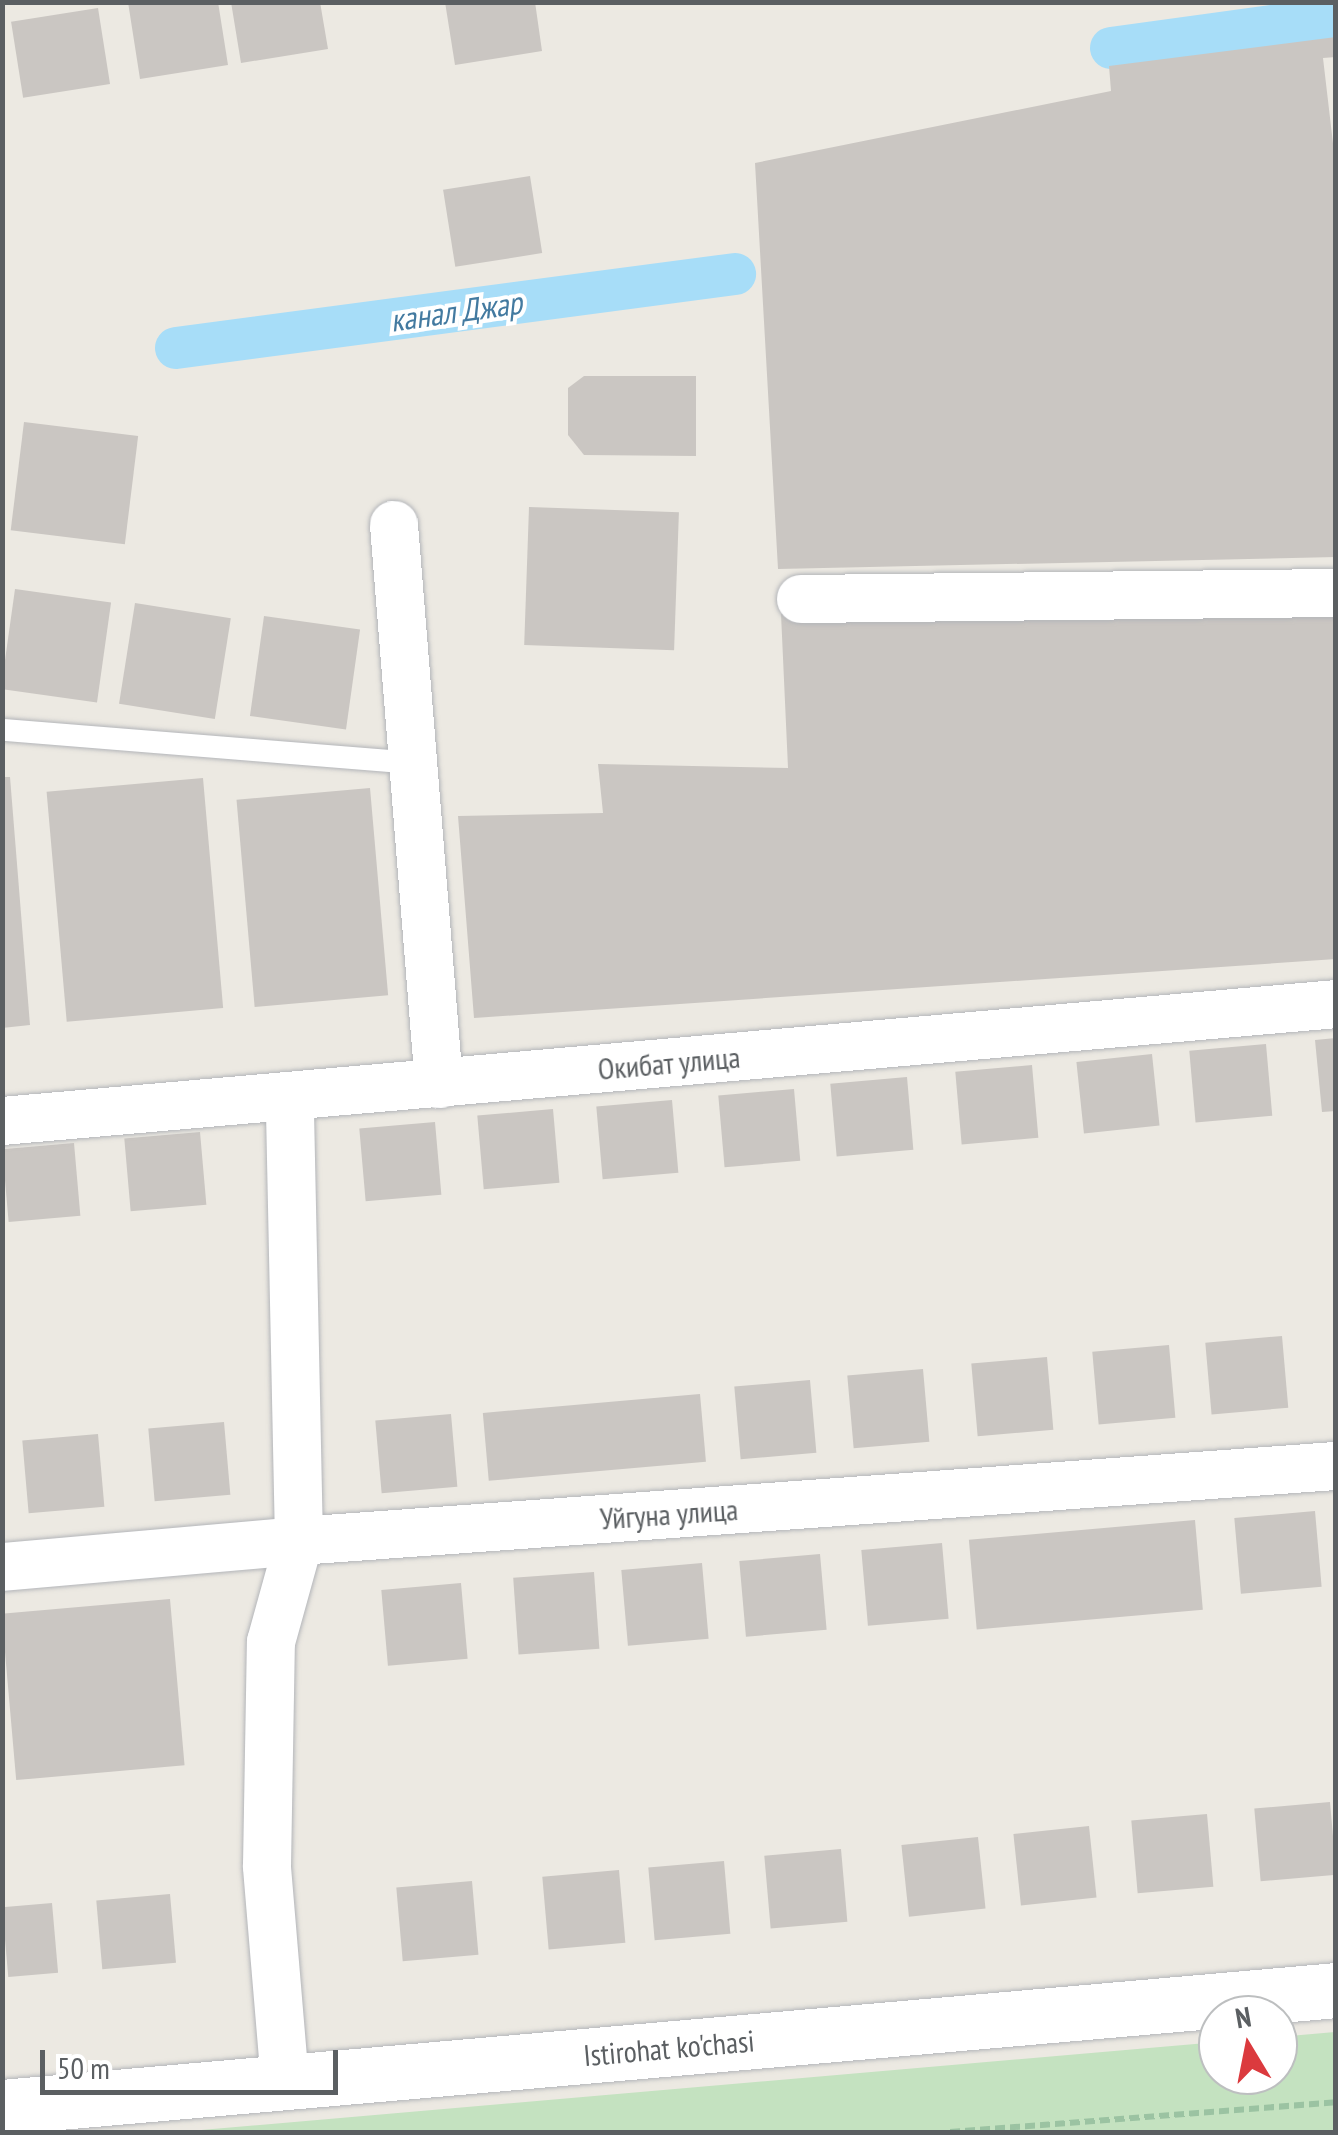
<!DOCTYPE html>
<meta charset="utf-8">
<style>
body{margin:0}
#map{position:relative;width:1338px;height:2135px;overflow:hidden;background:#ece9e2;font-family:"PT Sans Narrow",sans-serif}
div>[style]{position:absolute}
.green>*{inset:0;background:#c4e2c0}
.canal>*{height:42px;margin:-21px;padding:0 21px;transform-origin:21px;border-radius:21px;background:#a7ddf8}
.building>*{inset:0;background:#cac6c2;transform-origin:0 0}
.path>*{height:6px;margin-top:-3px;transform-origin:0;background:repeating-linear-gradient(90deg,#9bc3a2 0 10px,transparent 0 15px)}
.roads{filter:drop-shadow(0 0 2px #b3b5b9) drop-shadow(0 0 2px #b3b5b9)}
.service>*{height:22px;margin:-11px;padding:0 11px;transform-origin:11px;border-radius:11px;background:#fff}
.minor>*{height:48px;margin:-24px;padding:0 24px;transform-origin:24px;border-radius:24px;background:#fff}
.secondary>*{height:55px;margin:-27.5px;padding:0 27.5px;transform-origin:27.5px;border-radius:27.5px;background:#fff}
span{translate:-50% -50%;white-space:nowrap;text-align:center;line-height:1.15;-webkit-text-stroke:8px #fff;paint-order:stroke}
.street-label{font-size:30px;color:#5b5f62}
.water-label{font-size:32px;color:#437aa0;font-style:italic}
.frame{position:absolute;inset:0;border:5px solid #5b5f62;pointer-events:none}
.north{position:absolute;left:1198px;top:1995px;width:100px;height:100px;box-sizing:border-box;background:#fff;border:2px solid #bdbfc0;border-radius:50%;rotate:350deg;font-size:28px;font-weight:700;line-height:40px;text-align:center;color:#5b5f62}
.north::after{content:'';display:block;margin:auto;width:35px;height:45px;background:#db3a3e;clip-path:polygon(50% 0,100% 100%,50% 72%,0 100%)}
.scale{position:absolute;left:40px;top:2050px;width:298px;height:45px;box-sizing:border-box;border:5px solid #5b5f62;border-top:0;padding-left:12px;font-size:30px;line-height:35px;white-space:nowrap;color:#5b5f62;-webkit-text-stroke:8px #fff;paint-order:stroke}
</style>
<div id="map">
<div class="green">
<i style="clip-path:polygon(1335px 2032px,1335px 2132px,178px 2132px,1218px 2042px,1218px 2075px,1278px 2075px,1278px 2037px)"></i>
</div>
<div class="canal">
<i style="left:1111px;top:48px;width:227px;rotate:-7.8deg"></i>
<i style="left:176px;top:348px;width:564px;rotate:-7.54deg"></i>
</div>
<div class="building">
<i style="clip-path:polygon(128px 2px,218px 2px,228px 65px,140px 79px)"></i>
<i style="clip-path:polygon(231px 2px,320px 2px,328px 49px,241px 63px)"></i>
<i style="clip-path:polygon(445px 2px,535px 2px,542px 51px,455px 65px)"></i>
<i style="left:98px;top:8px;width:77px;height:88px;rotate:81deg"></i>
<i style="clip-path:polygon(1336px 37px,1336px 57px,1323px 58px,1336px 169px,1336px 557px,778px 569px,755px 163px,1111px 91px,1109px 66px)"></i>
<i style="left:530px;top:176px;width:78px;height:88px;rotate:81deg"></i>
<i style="clip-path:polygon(584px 376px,696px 376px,696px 456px,584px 455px,568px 435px,568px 388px)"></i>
<i style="left:24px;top:422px;width:115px;height:109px;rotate:7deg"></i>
<i style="left:529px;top:507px;width:150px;height:138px;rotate:2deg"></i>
<i style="left:15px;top:589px;width:97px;height:101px;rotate:8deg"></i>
<i style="left:135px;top:603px;width:97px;height:102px;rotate:9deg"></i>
<i style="clip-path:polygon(1336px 608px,1336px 959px,474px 1018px,458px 816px,603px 813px,598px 764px,788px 768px,781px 614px)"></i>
<i style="left:264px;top:616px;width:97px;height:101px;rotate:8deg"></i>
<i style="clip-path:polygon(2px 777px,10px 777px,30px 1025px,2px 1028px)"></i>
<i style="left:203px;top:778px;width:231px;height:157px;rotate:85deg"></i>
<i style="left:370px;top:788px;width:208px;height:134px;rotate:85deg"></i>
<i style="clip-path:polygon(1336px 1038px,1336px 1111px,1322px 1112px,1315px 1040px)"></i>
<i style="left:1266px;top:1044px;width:72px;height:77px;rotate:85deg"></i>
<i style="left:1152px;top:1054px;width:72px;height:76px;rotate:84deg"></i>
<i style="left:1032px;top:1065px;width:73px;height:77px;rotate:85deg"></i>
<i style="left:907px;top:1077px;width:73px;height:77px;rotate:85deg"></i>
<i style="left:794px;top:1089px;width:72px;height:76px;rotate:85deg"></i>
<i style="left:672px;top:1100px;width:73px;height:76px;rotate:85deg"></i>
<i style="left:553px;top:1109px;width:74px;height:76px;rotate:85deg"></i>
<i style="left:435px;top:1122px;width:73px;height:76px;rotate:85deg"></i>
<i style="left:200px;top:1132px;width:73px;height:76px;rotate:85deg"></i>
<i style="left:74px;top:1143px;width:73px;height:72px;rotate:85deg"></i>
<i style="left:1282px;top:1336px;width:72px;height:77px;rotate:85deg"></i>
<i style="left:1169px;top:1345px;width:73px;height:77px;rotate:85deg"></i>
<i style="left:1047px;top:1357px;width:73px;height:76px;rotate:85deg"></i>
<i style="left:923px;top:1369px;width:73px;height:76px;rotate:85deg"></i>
<i style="left:810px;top:1380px;width:73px;height:76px;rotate:85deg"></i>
<i style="left:700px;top:1394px;width:68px;height:218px;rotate:85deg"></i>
<i style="left:451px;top:1414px;width:73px;height:76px;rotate:85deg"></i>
<i style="left:224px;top:1422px;width:73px;height:76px;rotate:85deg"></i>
<i style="left:98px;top:1434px;width:73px;height:76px;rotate:85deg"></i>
<i style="left:1315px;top:1511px;width:76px;height:81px;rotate:85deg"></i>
<i style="left:1195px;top:1520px;width:90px;height:227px;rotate:85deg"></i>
<i style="left:942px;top:1543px;width:76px;height:81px;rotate:85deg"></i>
<i style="left:820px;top:1554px;width:76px;height:81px;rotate:85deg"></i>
<i style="left:702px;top:1563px;width:76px;height:81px;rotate:85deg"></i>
<i style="left:594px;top:1572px;width:77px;height:81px;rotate:86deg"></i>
<i style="left:461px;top:1583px;width:76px;height:80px;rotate:85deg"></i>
<i style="left:170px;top:1599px;width:167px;height:169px;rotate:85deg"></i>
<i style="left:1330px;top:1802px;width:73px;height:76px;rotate:85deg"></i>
<i style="left:1207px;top:1814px;width:73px;height:76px;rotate:85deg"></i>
<i style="left:1089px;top:1826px;width:72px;height:76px;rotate:84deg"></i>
<i style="left:978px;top:1837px;width:72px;height:77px;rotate:84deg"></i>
<i style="left:841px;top:1849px;width:73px;height:77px;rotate:85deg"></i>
<i style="left:724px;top:1861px;width:73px;height:76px;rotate:85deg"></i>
<i style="left:619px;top:1870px;width:73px;height:77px;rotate:85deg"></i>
<i style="left:472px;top:1881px;width:74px;height:76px;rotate:85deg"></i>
<i style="left:170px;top:1894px;width:69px;height:74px;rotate:85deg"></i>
<i style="left:52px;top:1903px;width:70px;height:50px;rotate:85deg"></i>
</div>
<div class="path">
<i style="left:950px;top:2132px;width:387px;rotate:-4.4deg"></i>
</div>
<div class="roads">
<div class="service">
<i style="left:5px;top:730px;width:409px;rotate:4.6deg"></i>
</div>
<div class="minor">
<i style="left:394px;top:525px;width:561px;rotate:85.4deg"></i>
<i style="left:801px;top:599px;width:535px;rotate:-0.64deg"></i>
<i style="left:2px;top:1121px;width:1339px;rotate:-5.01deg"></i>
<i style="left:2px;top:1567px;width:298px;rotate:-5deg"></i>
<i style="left:299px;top:1541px;width:1040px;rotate:-4.14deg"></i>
<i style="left:285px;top:2082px;width:217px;rotate:-94.8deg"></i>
<i style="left:267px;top:1866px;width:224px;rotate:-89deg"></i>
<i style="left:271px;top:1642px;width:105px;rotate:-74.5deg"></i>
<i style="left:299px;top:1541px;width:445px;rotate:-91.2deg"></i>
</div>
<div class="secondary">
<i style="left:2px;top:2107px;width:1339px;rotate:-5.01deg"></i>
</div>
</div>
<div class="street-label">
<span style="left:669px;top:1063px;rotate:-5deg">Окибат улица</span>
<span style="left:669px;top:1514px;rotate:-4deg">Уйгуна улица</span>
<span style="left:669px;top:2048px;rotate:-5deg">Istirohat ko'chasi</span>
</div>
<div class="water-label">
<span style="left:456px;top:311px;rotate:-8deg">канал Джар</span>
</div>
<div class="frame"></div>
<div class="north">N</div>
<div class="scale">50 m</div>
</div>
